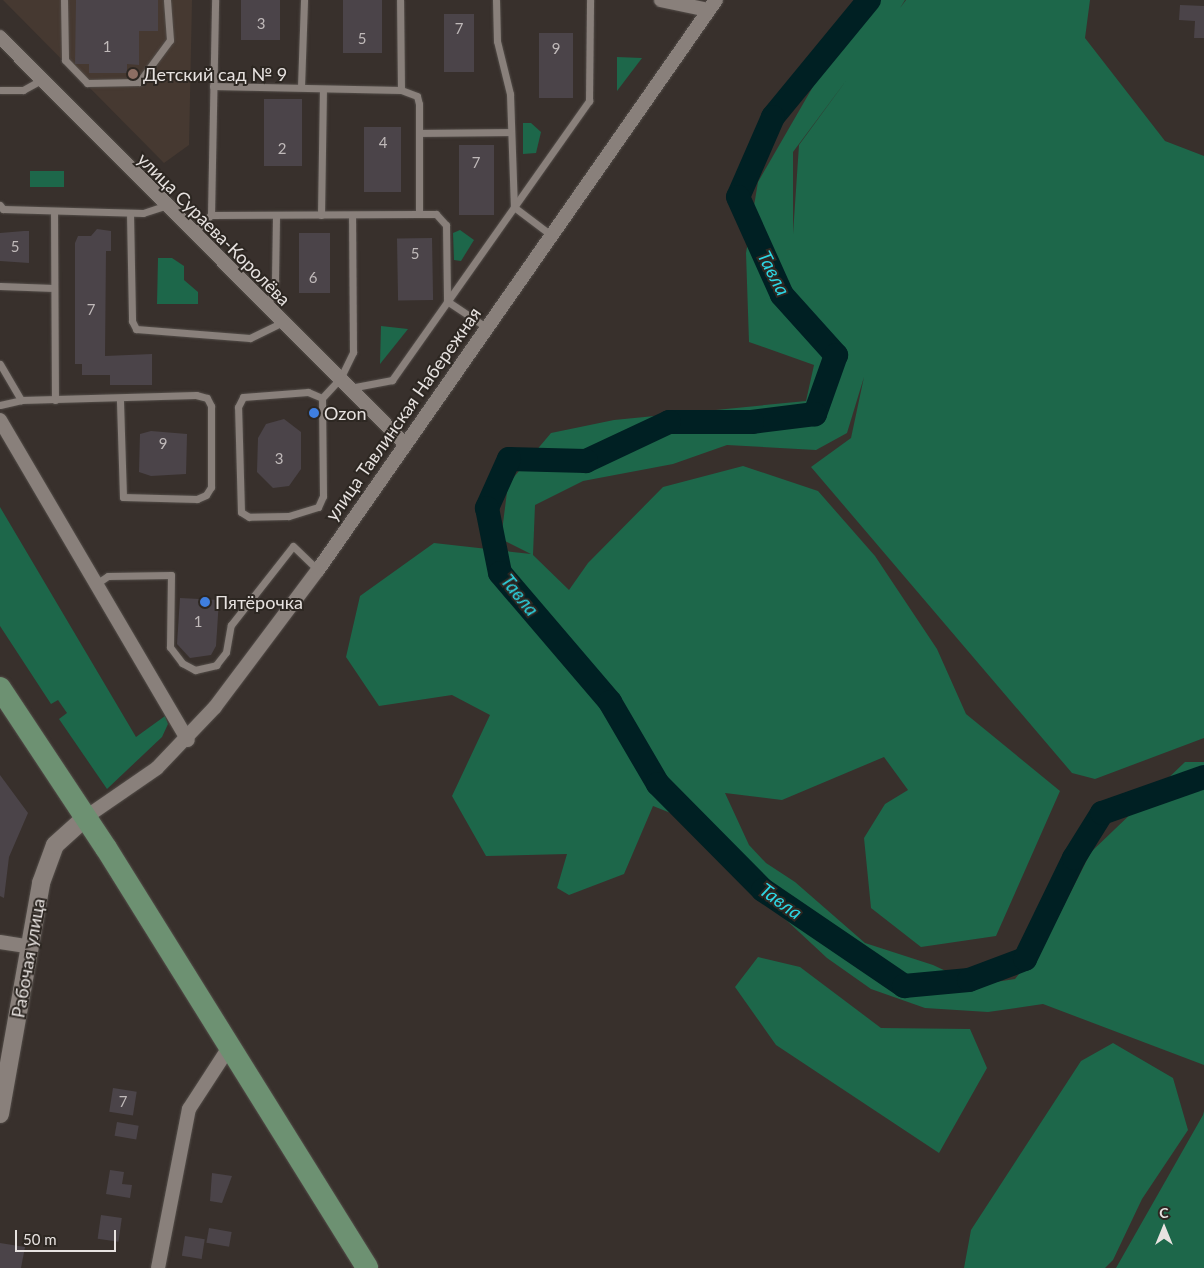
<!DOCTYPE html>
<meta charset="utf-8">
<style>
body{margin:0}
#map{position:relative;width:1204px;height:1268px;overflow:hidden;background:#38302c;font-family:Lato,sans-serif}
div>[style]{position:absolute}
.built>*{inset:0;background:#463931}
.green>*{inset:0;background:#1d674a;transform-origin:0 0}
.river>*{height:24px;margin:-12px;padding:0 12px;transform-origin:12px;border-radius:12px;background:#002023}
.building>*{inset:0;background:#4b4449;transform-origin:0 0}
.roads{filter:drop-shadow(0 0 1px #534d49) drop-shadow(0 0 1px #534d49)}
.service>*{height:7px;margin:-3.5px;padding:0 3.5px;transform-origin:3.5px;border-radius:3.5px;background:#89807b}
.minor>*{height:14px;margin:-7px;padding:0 7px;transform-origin:7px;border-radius:7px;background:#89807b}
.tertiary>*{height:18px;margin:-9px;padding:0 9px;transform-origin:9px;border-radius:9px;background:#89807b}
.primary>*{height:22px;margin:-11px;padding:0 11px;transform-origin:11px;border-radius:11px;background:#6d9172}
.dots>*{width:14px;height:14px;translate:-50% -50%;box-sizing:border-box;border:2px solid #2d2722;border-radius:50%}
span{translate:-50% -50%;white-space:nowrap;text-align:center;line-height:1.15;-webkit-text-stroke:4px #2d2722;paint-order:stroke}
.number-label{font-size:15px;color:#c0baba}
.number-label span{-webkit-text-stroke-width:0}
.poi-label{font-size:18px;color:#e7e2e0}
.left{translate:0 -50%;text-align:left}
.street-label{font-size:18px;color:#e7e2e0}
.water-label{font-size:19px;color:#2dd6e3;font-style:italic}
.north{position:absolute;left:1139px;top:1203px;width:50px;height:50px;-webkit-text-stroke:4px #2d2722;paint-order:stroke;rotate:0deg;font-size:14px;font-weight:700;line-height:20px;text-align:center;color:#e7e2e0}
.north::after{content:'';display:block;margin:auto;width:18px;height:22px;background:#e7e2e0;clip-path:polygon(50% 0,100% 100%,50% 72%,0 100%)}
.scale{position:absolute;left:15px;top:1230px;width:101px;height:22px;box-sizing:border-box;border:2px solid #e7e2e0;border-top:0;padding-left:6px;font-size:15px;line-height:18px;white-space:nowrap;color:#e7e2e0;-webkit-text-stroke:4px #2d2722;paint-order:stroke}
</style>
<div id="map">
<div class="built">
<i style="clip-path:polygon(3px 0,192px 0,189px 145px,164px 163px)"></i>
</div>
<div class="green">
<i style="clip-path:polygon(evenodd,863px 0,905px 0,900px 8px,906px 0,1090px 0,1085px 38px,1165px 141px,1204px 156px,1204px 738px,1095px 779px,1072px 773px,811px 467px,851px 438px,864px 377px,847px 433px,816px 450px,727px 445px,673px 464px,583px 481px,535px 505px,533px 555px,569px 590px,588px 563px,663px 487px,743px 466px,818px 491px,875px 556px,937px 649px,966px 714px,1060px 791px,996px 936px,921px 947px,871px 908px,864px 838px,885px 804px,908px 790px,884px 757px,782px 800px,725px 793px,749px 845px,766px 863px,795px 882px,865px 943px,933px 965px,976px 985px,1015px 979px,1047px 939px,1091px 852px,1185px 762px,1204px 762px,1204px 1065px,1043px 1004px,988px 1012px,925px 1008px,871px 989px,827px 958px,709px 848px,716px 831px,653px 806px,624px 874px,569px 895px,557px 888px,567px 854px,486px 856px,452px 796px,490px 715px,452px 695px,379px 706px,346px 657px,360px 596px,434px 543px,531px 554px,501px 539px,508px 484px,551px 433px,614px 420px,806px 401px,814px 365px,749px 342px,746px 253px,758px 182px,863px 0,848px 78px,799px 145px,793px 234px,793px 152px,848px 78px)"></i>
<i style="clip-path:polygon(617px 57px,642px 58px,617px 91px)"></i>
<i style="clip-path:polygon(523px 123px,531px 123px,541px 132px,536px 153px,523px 154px)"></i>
<i style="left:30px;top:171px;width:34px;height:16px"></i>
<i style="clip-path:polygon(460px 230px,474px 240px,461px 261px,454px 260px,453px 233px)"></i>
<i style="clip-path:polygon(158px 258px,172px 258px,184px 266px,184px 280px,198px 292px,198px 304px,157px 304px)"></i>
<i style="clip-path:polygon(381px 326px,408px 329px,380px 364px)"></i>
<i style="clip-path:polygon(0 507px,136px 737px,165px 716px,168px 724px,162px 737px,107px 789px,59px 719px,67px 713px,58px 700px,51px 704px,0 626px)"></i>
<i style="clip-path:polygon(758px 957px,800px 967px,881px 1028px,970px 1029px,987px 1068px,939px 1153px,776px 1045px,735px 987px)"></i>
<i style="clip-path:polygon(1113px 1043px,1173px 1078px,1188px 1130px,1142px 1199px,1113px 1260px,1105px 1268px,964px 1268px,971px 1230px,1081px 1061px)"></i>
<i style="clip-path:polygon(1204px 1111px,1204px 1268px,1116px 1268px,1203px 1115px)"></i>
</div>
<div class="river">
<i style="left:869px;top:0;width:151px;rotate:129.4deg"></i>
<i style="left:773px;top:117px;width:87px;rotate:113.6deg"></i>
<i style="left:738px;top:197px;width:107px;rotate:65.8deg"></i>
<i style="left:782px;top:295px;width:81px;rotate:48deg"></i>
<i style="left:836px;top:355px;width:63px;rotate:109.6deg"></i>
<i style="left:815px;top:414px;width:64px;rotate:172.8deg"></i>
<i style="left:752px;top:422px;width:83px;rotate:180deg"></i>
<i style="left:669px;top:422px;width:92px;rotate:154.8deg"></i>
<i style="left:586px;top:461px;width:77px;rotate:-178.5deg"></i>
<i style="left:509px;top:459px;width:54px;rotate:114.2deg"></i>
<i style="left:487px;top:508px;width:66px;rotate:78.7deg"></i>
<i style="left:500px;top:573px;width:170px;rotate:49.5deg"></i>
<i style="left:610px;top:702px;width:95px;rotate:59.7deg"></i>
<i style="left:658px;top:784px;width:149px;rotate:45.3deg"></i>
<i style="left:763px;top:890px;width:171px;rotate:34.2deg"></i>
<i style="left:904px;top:986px;width:65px;rotate:-5.3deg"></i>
<i style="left:969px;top:980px;width:60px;rotate:-20.6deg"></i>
<i style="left:1025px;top:959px;width:112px;rotate:-64.1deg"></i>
<i style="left:1074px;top:858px;width:53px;rotate:-58.1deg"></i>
<i style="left:1102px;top:813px;width:108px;rotate:-19.4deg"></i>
</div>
<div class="building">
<i style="clip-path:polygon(76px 0,158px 0,158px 31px,139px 31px,139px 65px,127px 64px,127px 73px,89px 73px,89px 64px,75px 64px)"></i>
<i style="left:241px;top:0;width:39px;height:40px"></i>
<i style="left:343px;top:0;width:39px;height:53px"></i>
<i style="clip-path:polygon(1180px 5px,1204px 6px,1204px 38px,1194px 38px,1195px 21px,1179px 20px)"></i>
<i style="left:444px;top:14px;width:30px;height:58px"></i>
<i style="left:539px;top:33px;width:34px;height:65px"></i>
<i style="left:264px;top:99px;width:38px;height:67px"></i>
<i style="left:364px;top:127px;width:37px;height:65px"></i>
<i style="left:494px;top:145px;width:70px;height:35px;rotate:90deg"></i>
<i style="clip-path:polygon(97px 229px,111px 231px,111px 251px,106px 251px,105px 356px,152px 354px,152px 385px,110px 385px,110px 375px,82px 375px,82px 364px,75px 364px,75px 243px,78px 236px,91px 236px)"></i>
<i style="clip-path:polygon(24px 231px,29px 231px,29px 263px,0 261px,0 233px)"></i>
<i style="left:299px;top:233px;width:31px;height:60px"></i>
<i style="left:432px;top:238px;width:62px;height:35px;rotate:89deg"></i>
<i style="clip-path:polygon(284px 419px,301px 432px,301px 469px,289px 486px,273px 488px,257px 472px,258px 438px,266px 424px)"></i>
<i style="clip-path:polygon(151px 431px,187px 434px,186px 474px,151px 476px,139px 472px,140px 434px)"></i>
<i style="clip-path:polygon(180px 598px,219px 600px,216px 646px,211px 655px,190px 658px,177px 644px)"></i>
<i style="clip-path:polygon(0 775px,28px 813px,9px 857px,4px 898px,0 896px)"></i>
<i style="left:113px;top:1088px;width:24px;height:24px;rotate:9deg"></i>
<i style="left:117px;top:1122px;width:22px;height:14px;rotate:10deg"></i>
<i style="clip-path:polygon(110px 1170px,124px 1172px,122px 1184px,132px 1185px,130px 1198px,106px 1194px)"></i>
<i style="clip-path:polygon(212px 1173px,232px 1176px,222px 1203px,210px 1201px)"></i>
<i style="left:101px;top:1215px;width:21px;height:24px;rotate:8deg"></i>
<i style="left:209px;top:1228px;width:23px;height:15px;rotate:10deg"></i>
<i style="left:185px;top:1236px;width:20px;height:20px;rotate:9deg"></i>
<i style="clip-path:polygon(0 1243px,25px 1247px,21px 1268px,0 1268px)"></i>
</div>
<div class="roads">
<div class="service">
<i style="left:64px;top:0;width:60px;rotate:89deg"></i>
<i style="left:65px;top:60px;width:32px;rotate:46deg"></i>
<i style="left:87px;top:83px;width:52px;rotate:-1.1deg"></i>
<i style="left:139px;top:82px;width:52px;rotate:-53.6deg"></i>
<i style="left:170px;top:40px;width:40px;rotate:-94.3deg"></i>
<i style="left:496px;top:0;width:41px;rotate:88.6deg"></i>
<i style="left:497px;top:41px;width:55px;rotate:76.2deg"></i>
<i style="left:510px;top:94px;width:113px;rotate:88deg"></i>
<i style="left:514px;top:207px;width:46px;rotate:37.1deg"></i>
<i style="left:213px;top:86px;width:188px;rotate:1.2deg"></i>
<i style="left:401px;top:90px;width:90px;rotate:-90.6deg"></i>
<i style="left:301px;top:87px;width:87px;rotate:-88deg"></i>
<i style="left:0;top:90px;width:23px"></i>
<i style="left:23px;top:90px;width:21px;rotate:-29deg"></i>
<i style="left:419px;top:133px;width:92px;rotate:-0.6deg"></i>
<i style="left:0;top:205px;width:5px;rotate:53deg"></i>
<i style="left:3px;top:209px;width:140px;rotate:1.6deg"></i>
<i style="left:143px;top:213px;width:22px;rotate:-18deg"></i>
<i style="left:54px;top:211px;width:189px;rotate:89.7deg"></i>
<i style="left:130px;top:213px;width:108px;rotate:88.9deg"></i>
<i style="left:132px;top:321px;width:9px;rotate:63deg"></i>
<i style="left:136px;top:329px;width:114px;rotate:4.5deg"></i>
<i style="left:250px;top:338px;width:34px;rotate:-26deg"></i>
<i style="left:419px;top:214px;width:17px"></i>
<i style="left:436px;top:214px;width:15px;rotate:48deg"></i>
<i style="left:446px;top:225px;width:76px;rotate:89.2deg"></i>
<i style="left:447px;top:301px;width:47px;rotate:33.7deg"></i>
<i style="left:211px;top:215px;width:208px;rotate:-0.3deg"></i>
<i style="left:419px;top:214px;width:110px;rotate:-90deg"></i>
<i style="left:419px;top:104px;width:8px;rotate:-104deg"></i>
<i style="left:417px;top:96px;width:17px;rotate:-159deg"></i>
<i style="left:321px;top:215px;width:125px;rotate:-89.1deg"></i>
<i style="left:194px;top:233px;width:25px;rotate:-47deg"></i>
<i style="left:211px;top:215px;width:215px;rotate:-88.9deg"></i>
<i style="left:0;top:286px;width:54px;rotate:2.1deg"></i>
<i style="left:268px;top:306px;width:26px;rotate:-74deg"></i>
<i style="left:275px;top:281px;width:66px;rotate:-89.1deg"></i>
<i style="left:0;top:364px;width:42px;rotate:59.7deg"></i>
<i style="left:350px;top:388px;width:43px;rotate:-10.8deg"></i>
<i style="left:392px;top:380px;width:342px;rotate:-54.8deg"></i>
<i style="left:589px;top:101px;width:101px;rotate:-89.4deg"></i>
<i style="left:322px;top:398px;width:98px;rotate:89.4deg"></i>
<i style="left:323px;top:496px;width:12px;rotate:114deg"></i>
<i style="left:318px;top:507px;width:31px;rotate:163deg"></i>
<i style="left:288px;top:516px;width:39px;rotate:179deg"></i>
<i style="left:249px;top:517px;width:9px;rotate:-148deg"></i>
<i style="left:241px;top:512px;width:105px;rotate:-91.6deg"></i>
<i style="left:238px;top:407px;width:11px;rotate:-63deg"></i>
<i style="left:243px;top:397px;width:65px;rotate:-4.4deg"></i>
<i style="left:308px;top:392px;width:15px;rotate:23deg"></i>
<i style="left:322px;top:398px;width:26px;rotate:-47deg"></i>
<i style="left:340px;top:379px;width:30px;rotate:-64deg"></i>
<i style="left:353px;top:352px;width:137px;rotate:-90.4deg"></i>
<i style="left:0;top:405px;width:22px;rotate:-13deg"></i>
<i style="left:21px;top:400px;width:175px;rotate:-1.6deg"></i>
<i style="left:196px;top:395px;width:11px;rotate:15deg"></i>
<i style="left:207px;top:398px;width:9px;rotate:63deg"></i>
<i style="left:211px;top:406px;width:81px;rotate:90deg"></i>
<i style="left:211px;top:487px;width:9px;rotate:122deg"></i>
<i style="left:206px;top:495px;width:10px;rotate:156deg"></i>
<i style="left:197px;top:499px;width:74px;rotate:-178.5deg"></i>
<i style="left:123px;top:497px;width:97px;rotate:-91.8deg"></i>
<i style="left:96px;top:584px;width:14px;rotate:-34deg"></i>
<i style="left:108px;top:576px;width:63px;rotate:-0.9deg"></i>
<i style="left:171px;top:575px;width:72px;rotate:90.8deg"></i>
<i style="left:170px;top:647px;width:20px;rotate:53deg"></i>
<i style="left:182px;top:663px;width:15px;rotate:28deg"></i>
<i style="left:195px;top:670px;width:22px;rotate:-13deg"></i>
<i style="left:216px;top:665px;width:16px;rotate:-52deg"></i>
<i style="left:226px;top:652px;width:27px;rotate:-80deg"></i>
<i style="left:231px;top:625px;width:100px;rotate:-51.9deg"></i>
<i style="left:293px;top:546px;width:35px;rotate:44deg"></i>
</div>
<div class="minor">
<i style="left:661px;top:0;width:48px;rotate:12deg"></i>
<i style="left:0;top:37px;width:573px;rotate:45.14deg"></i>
<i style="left:0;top:420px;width:371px;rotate:59.6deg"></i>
<i style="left:86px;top:817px;width:86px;rotate:-34.6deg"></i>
<i style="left:157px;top:768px;width:84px;rotate:-46.4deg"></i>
<i style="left:215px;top:707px;width:171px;rotate:-53.1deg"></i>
<i style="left:318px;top:570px;width:695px;rotate:-55.08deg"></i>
<i style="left:0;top:942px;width:30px;rotate:9deg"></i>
<i style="left:158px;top:1268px;width:162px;rotate:-79deg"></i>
<i style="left:189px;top:1109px;width:72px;rotate:-57deg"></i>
</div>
<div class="tertiary">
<i style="left:0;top:1114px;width:235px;rotate:-79.9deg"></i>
<i style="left:41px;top:883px;width:40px;rotate:-69.8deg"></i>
<i style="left:55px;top:845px;width:42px;rotate:-42.1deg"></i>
</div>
<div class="primary">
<i style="left:0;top:688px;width:192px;rotate:56.5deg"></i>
<i style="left:106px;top:848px;width:494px;rotate:58.1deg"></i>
</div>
</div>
<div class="dots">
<i style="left:133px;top:74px;background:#8d6e63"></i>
<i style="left:314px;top:413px;background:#3f7fe0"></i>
<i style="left:205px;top:602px;background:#3f7fe0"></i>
</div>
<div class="number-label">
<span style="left:261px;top:24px">3</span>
<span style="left:459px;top:29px">7</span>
<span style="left:362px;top:39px">5</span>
<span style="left:107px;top:47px">1</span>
<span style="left:556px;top:49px">9</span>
<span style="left:383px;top:143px">4</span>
<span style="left:282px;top:149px">2</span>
<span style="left:476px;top:163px">7</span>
<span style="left:15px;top:247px">5</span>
<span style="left:415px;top:254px">5</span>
<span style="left:313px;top:278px">6</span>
<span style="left:91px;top:310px">7</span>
<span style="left:163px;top:444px">9</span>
<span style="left:279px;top:459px">3</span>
<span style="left:198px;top:622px">1</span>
<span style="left:123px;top:1102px">7</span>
</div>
<div class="poi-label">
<span class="left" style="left:143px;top:74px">Детский сад № 9</span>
<span class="left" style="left:324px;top:413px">Ozon</span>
<span class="left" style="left:215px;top:602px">Пятёрочка</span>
</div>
<div class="street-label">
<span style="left:214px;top:229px;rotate:45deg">улица Сураева-Королёва</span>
<span style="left:403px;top:414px;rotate:-55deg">улица Тавлинская Набережная</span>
<span style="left:28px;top:958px;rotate:-80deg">Рабочая улица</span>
</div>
<div class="water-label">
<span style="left:774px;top:273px;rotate:63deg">Тавла</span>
<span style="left:520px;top:595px;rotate:51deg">Тавла</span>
<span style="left:781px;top:901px;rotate:36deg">Тавла</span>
</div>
<div class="north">С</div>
<div class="scale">50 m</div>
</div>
